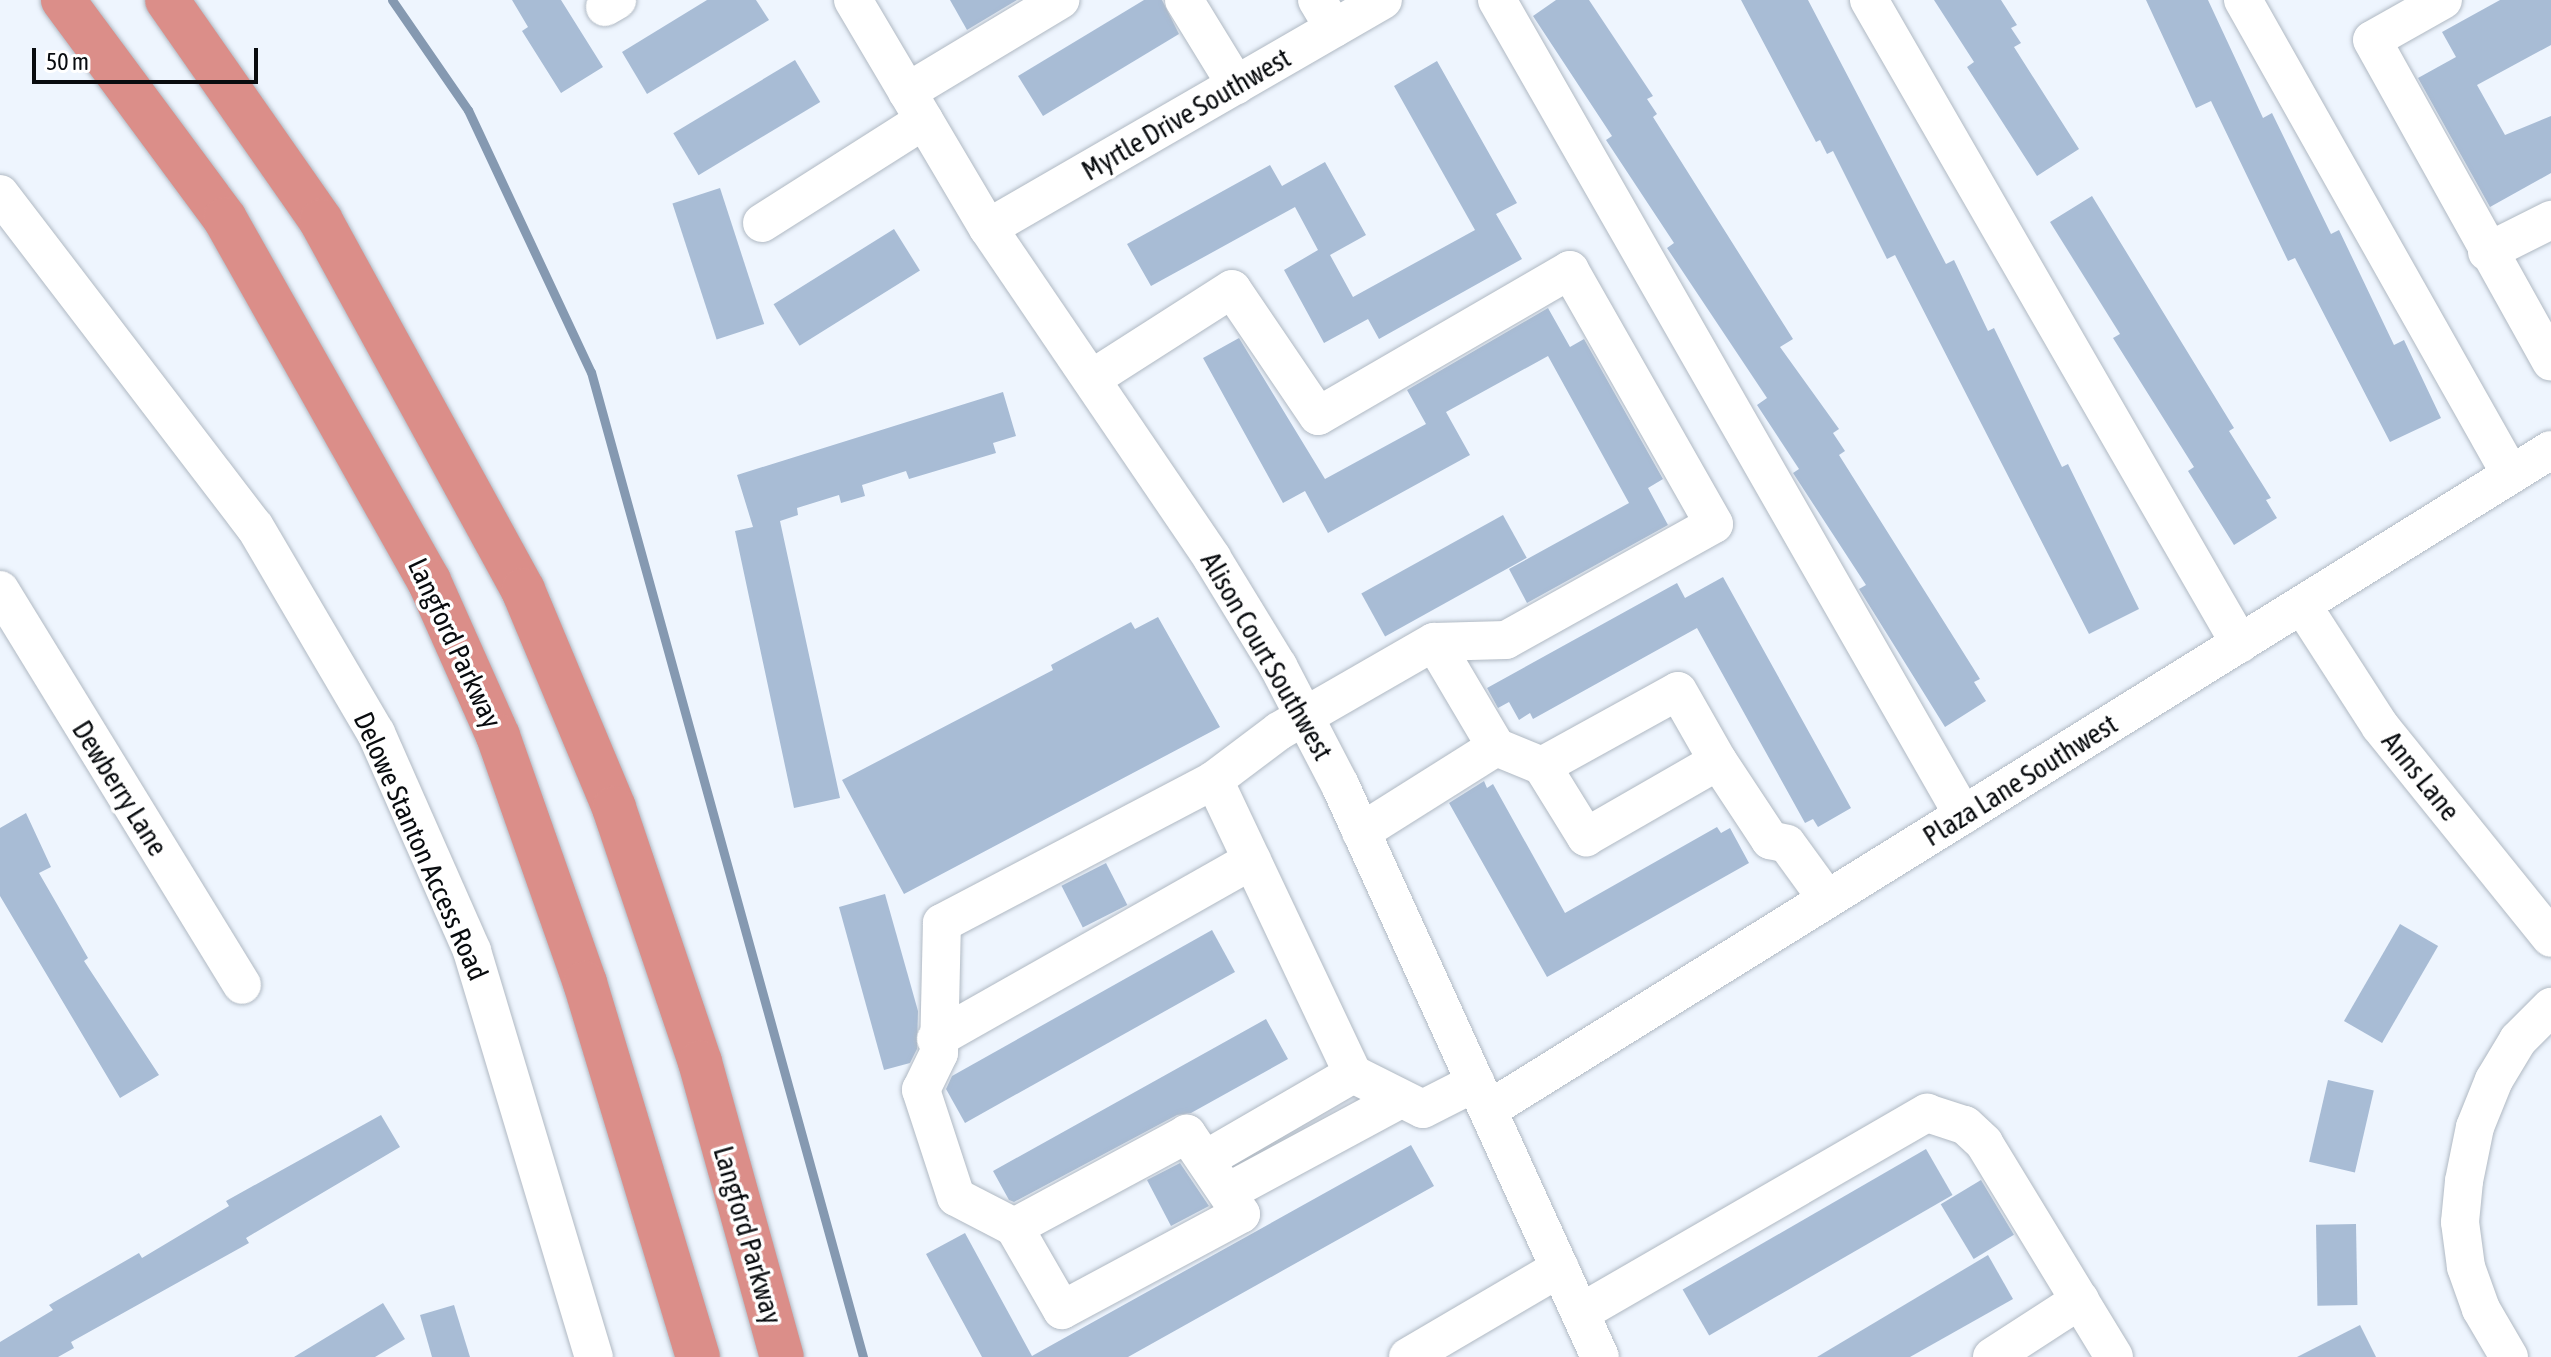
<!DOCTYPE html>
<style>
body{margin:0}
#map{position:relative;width:2551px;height:1357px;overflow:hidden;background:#eef5fe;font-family:"Asap Condensed",sans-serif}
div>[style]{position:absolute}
.stream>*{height:9px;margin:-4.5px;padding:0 4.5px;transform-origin:4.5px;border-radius:4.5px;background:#8599b1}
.building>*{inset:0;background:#a8bcd5;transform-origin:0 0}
.roads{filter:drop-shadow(0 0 2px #b0b9c3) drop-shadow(0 0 2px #b0b9c3)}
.minor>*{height:38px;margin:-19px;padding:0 19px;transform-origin:19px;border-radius:19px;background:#fff}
.highway>*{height:44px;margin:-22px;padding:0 22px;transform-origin:22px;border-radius:22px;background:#db8e89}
span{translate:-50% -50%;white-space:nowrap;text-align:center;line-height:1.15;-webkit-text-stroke:7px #fff;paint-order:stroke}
.street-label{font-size:28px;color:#090c0f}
.scale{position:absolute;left:32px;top:48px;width:226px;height:36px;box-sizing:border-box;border:4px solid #090c0f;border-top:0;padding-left:10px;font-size:24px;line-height:28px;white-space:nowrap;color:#090c0f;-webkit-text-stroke:6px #fff;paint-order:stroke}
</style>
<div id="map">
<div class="stream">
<i style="left:392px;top:0;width:134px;rotate:55.4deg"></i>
<i style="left:468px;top:110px;width:289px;rotate:64.9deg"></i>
<i style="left:591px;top:372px;width:1022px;rotate:74.56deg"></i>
</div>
<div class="building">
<i style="clip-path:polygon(512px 0,561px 0,603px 67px,561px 93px,522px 31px,528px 27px)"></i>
<i style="clip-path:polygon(707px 0,756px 0,769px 20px,647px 94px,622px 52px)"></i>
<i style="clip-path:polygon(950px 0,1017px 0,967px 30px)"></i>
<i style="clip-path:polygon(1144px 0,1162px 0,1179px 34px,1043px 116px,1018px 76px)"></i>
<i style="clip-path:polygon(1556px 0,1589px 0,1653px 96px,1647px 99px,1657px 114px,1653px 117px,1793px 339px,1780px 347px,1839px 429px,1833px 433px,1845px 451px,1839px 455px,1980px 679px,1974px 682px,1986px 701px,1945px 727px,1859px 589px,1866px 585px,1793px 473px,1799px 469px,1757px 405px,1767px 398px,1667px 248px,1674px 243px,1606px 140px,1612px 136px,1533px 16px)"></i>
<i style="clip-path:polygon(1741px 0,1808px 0,1946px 264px,1954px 260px,1988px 331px,1994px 328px,2062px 467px,2068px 464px,2139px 609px,2089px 634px,1895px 255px,1887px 259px,1833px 151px,1827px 154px,1820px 140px,1816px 142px)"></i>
<i style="clip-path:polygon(1934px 0,2001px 0,2017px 25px,2011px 28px,2021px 43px,2014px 47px,2079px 149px,2037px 176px,1967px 67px,1974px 62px)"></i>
<i style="clip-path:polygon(2146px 0,2208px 0,2263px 118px,2272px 113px,2331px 234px,2339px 230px,2394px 345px,2404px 340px,2441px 418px,2390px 442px,2295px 258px,2288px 261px,2211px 101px,2196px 108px)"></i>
<i style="clip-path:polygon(2500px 0,2551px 0,2551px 45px,2477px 85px,2505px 135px,2551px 116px,2551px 173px,2490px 207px,2418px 78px,2456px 57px,2442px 32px)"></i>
<i style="left:795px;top:60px;width:49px;height:142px;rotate:59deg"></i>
<i style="clip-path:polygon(1437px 61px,1517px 203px,1496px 214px,1522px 259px,1379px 339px,1368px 319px,1324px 343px,1284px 270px,1318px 250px,1295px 207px,1151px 286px,1127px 244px,1270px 165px,1282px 186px,1325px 162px,1366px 235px,1330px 255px,1353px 297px,1475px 230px,1394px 86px)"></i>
<i style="left:720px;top:188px;width:143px;height:50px;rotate:72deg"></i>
<i style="clip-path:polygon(2092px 196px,2234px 428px,2229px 431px,2271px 498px,2266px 500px,2277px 518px,2234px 545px,2188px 471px,2194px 467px,2113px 338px,2120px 334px,2050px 222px)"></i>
<i style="left:894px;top:229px;width:49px;height:142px;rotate:58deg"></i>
<i style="clip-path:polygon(1548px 308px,1570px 347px,1584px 339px,1663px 479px,1648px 488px,1668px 525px,1527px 603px,1509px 569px,1629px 503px,1548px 356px,1446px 412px,1470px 455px,1328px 533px,1305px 491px,1283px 503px,1203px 358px,1239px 338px,1325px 479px,1426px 424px,1407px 390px)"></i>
<i style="clip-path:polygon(1003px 392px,1016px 436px,993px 443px,996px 453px,909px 479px,906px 471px,862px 485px,865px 496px,841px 503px,839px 495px,797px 508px,798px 515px,780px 521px,840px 798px,794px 808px,735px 531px,753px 527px,737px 475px)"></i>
<i style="left:1503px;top:515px;width:49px;height:162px;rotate:61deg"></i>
<i style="clip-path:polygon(1723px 577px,1851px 808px,1818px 827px,1813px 819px,1805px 823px,1697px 628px,1533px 719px,1530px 713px,1519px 720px,1509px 702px,1498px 708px,1487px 688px,1677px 583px,1685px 598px)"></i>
<i style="clip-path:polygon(1158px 617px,1220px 727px,904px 894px,842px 780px,1053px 670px,1051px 665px,1131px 622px,1135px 629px)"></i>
<i style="clip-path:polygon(1484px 781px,1487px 788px,1493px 784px,1565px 913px,1717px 827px,1721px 833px,1730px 828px,1749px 863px,1547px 977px,1449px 803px)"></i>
<i style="clip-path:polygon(26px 813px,51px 867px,39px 873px,88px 958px,84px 961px,159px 1075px,120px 1098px,0 896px,0 828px)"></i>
<i style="left:1106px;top:863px;width:47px;height:50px;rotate:63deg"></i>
<i style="clip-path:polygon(885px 894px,918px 1011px,917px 1049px,910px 1063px,884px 1070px,839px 907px)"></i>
<i style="left:2400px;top:924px;width:44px;height:112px;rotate:30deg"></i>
<i style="clip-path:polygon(1212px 930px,1235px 972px,965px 1123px,946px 1089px,952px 1076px)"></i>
<i style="clip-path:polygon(1266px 1019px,1288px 1059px,1191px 1113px,1177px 1115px,1014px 1202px,1009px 1200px,993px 1171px)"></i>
<i style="left:2328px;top:1080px;width:47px;height:84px;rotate:13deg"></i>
<i style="clip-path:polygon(381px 1115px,400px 1147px,246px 1238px,249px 1243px,71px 1342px,74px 1348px,58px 1357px,0 1357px,0 1342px,53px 1310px,49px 1305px,139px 1253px,142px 1258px,229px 1206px,226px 1201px)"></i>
<i style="clip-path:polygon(1411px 1145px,1434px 1186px,1128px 1357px,982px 1357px,926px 1254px,965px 1233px,1032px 1356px)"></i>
<i style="left:1926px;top:1149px;width:53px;height:281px;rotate:60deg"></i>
<i style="clip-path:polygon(1180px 1163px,1209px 1206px,1171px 1226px,1147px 1180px)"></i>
<i style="left:1981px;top:1180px;width:64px;height:47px;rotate:59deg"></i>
<i style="left:2356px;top:1224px;width:81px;height:40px;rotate:89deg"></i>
<i style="clip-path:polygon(1988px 1255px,2013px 1299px,1910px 1357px,1817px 1357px)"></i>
<i style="clip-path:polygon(383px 1303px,405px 1339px,375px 1357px,294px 1357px)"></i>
<i style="clip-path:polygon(454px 1305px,470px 1357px,432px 1357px,420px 1315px)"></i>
<i style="clip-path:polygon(2360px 1325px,2376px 1357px,2297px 1357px)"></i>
</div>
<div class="roads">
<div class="minor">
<i style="left:853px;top:0;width:265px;rotate:59.4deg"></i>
<i style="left:988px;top:228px;width:399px;rotate:55.8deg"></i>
<i style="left:1212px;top:558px;width:127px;rotate:58.6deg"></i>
<i style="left:1278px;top:666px;width:134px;rotate:62.5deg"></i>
<i style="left:1340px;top:785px;width:628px;rotate:65.56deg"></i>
<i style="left:1184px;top:0;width:100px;rotate:58.5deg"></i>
<i style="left:1317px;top:0;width:33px;rotate:59deg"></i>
<i style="left:1497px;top:0;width:939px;rotate:60.24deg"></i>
<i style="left:1869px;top:0;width:743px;rotate:60.05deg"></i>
<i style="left:2243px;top:0;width:545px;rotate:60.57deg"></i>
<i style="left:2443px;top:0;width:81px;rotate:150.6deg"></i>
<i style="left:2372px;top:40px;width:368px;rotate:60.9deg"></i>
<i style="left:605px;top:7px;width:14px;rotate:-30deg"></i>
<i style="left:907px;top:92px;width:179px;rotate:-31deg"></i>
<i style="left:0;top:194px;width:419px;rotate:52.6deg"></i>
<i style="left:255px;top:527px;width:239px;rotate:59.6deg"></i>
<i style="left:376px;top:733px;width:238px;rotate:66.2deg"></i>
<i style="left:472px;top:951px;width:424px;rotate:73.3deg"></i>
<i style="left:762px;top:223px;width:192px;rotate:-32.4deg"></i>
<i style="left:988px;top:228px;width:456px;rotate:-30deg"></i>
<i style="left:2487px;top:252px;width:72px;rotate:-26.6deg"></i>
<i style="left:0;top:590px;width:463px;rotate:58.5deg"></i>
<i style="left:2302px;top:605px;width:144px;rotate:57.2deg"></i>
<i style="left:2380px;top:726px;width:272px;rotate:51.1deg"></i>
<i style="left:1434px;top:642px;width:122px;rotate:59.4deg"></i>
<i style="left:1496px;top:747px;width:50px;rotate:22.4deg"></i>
<i style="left:1542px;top:766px;width:84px;rotate:58.2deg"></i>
<i style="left:1586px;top:837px;width:152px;rotate:-29.9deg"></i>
<i style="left:1718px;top:761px;width:95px;rotate:56.6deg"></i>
<i style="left:1770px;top:840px;width:17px;rotate:13deg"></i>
<i style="left:1787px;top:844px;width:68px;rotate:54deg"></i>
<i style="left:1542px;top:766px;width:155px;rotate:-28.9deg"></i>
<i style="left:1678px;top:691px;width:81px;rotate:60.3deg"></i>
<i style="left:1214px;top:780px;width:325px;rotate:64.7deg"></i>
<i style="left:1353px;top:1074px;width:78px;rotate:26.6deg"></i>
<i style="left:1423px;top:1109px;width:59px;rotate:-27deg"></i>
<i style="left:1361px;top:832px;width:160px;rotate:-32.2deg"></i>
<i style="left:936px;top:1039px;width:363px;rotate:-29.5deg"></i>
<i style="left:1488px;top:1110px;width:1251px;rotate:-31.84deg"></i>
<i style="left:1208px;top:1158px;width:168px;rotate:-30.1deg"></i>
<i style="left:1228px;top:1192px;width:196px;rotate:-28.3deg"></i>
<i style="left:1014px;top:1227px;width:96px;rotate:60deg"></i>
<i style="left:1062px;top:1310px;width:203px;rotate:-28.2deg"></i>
<i style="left:1241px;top:1214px;width:97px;rotate:-124deg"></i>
<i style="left:1187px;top:1134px;width:196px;rotate:151.7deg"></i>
<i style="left:1014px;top:1227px;width:65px;rotate:-152.7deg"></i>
<i style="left:956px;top:1197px;width:113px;rotate:-108.1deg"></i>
<i style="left:921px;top:1090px;width:41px;rotate:-64.1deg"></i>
<i style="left:939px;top:1053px;width:130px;rotate:-88.7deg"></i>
<i style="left:942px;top:923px;width:307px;rotate:-27.7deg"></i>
<i style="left:1214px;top:780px;width:81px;rotate:-37deg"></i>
<i style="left:1279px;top:731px;width:179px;rotate:-29.9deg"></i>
<i style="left:1434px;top:642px;width:72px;rotate:-1.6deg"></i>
<i style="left:1506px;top:640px;width:238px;rotate:-29.1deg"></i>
<i style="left:1714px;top:524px;width:292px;rotate:-119.6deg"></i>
<i style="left:1570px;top:270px;width:291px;rotate:149.9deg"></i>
<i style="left:1318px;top:416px;width:153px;rotate:-124.1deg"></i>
<i style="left:1232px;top:289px;width:167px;rotate:147.4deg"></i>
<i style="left:1580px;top:1313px;width:401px;rotate:-30deg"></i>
<i style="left:1927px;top:1113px;width:40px;rotate:18deg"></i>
<i style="left:1965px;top:1125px;width:26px;rotate:43deg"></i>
<i style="left:1984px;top:1143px;width:250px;rotate:58.7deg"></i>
<i style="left:1408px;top:1357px;width:176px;rotate:-30.4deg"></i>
<i style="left:1992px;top:1357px;width:105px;rotate:-32.9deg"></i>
<i style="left:2509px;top:1357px;width:56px;rotate:-120.3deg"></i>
<i style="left:2481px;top:1309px;width:45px;rotate:-109.7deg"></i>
<i style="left:2466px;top:1267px;width:45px;rotate:-97.6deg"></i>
<i style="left:2460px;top:1222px;width:41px;rotate:-84.4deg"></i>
<i style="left:2464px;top:1181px;width:55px;rotate:-78.5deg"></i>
<i style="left:2475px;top:1127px;width:51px;rotate:-68deg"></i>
<i style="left:2494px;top:1080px;width:47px;rotate:-59deg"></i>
<i style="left:2518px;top:1040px;width:47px;rotate:-45deg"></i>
</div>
<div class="highway">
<i style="left:63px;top:0;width:272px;rotate:53.5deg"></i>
<i style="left:225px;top:219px;width:416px;rotate:60.6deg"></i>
<i style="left:429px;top:581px;width:170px;rotate:66deg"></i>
<i style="left:498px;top:736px;width:262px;rotate:70.6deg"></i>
<i style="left:585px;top:983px;width:391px;rotate:73.2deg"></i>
<i style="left:167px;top:0;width:269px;rotate:55.1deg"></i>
<i style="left:321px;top:221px;width:421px;rotate:61.3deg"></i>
<i style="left:523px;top:590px;width:236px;rotate:67.3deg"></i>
<i style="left:614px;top:808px;width:268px;rotate:71.3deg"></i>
<i style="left:700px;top:1062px;width:306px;rotate:74.5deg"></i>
</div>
</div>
<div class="street-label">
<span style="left:1186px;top:114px;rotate:-30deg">Myrtle Drive Southwest</span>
<span style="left:455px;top:643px;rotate:65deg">Langford Parkway</span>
<span style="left:1267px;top:656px;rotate:60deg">Alison Court Southwest</span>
<span style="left:2421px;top:776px;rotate:51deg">Anns Lane</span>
<span style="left:2020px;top:780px;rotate:-32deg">Plaza Lane Southwest</span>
<span style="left:120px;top:788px;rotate:58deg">Dewberry Lane</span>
<span style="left:421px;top:846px;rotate:66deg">Delowe Stanton Access Road</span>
<span style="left:748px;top:1235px;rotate:74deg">Langford Parkway</span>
</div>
<div class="scale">50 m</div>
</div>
